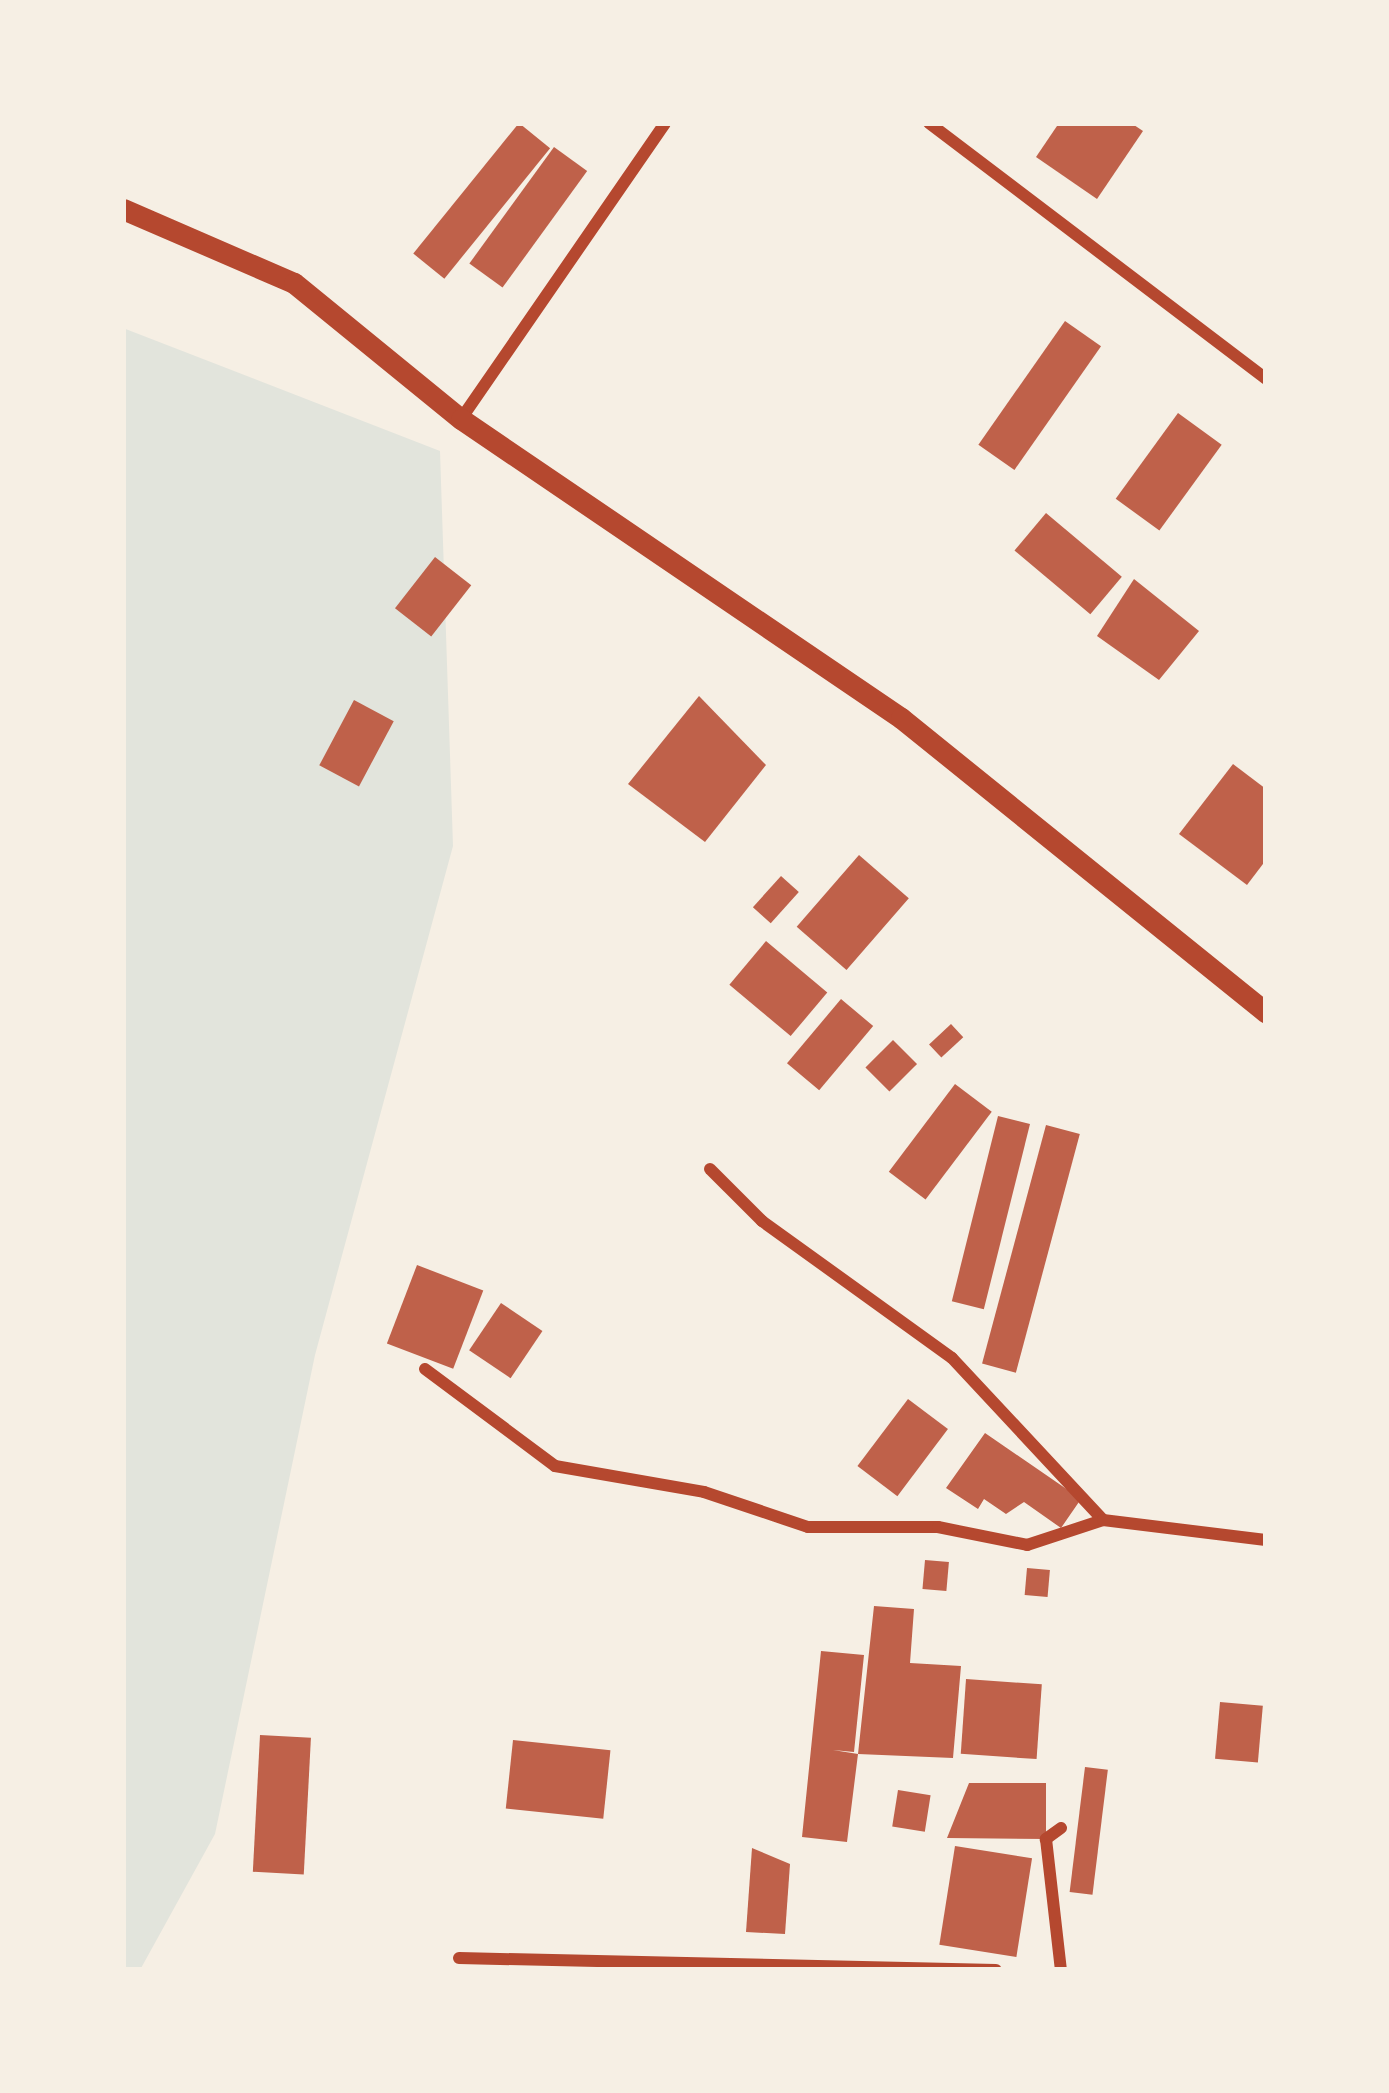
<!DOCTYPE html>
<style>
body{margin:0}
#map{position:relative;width:1389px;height:2093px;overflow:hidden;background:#f6efe4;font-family:"Asap Condensed",sans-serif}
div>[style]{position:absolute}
.green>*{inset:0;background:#e2e4dc}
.building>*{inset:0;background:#bf614a;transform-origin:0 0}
.minor>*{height:12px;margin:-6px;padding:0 6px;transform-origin:6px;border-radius:6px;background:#b5482f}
.tertiary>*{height:21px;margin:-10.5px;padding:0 10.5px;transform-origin:10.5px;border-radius:10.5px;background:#b5482f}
span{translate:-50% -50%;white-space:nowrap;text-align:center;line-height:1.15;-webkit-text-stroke:12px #f6efe4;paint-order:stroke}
.frame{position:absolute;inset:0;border:126px solid #f6efe4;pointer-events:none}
</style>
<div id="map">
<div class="green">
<i style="clip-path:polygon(123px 328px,440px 451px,453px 846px,315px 1355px,215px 1834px,140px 1970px,123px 1970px)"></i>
</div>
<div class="building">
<i style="left:519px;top:123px;width:40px;height:168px;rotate:39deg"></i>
<i style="clip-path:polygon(1059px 123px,1131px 123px,1143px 131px,1097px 199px,1036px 157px)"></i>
<i style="left:554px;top:147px;width:41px;height:144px;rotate:36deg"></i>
<i style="left:1065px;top:321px;width:44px;height:151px;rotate:35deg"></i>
<i style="left:1178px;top:413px;width:54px;height:106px;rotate:36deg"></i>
<i style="left:1046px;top:513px;width:99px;height:49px;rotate:40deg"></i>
<i style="left:435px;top:557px;width:46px;height:65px;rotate:38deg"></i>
<i style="clip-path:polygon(1134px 579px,1199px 631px,1159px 680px,1097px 636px)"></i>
<i style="clip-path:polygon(699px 696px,766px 765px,705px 842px,628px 784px)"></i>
<i style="left:354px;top:700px;width:45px;height:74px;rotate:28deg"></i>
<i style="clip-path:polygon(1233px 764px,1266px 789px,1266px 860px,1247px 885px,1179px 834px)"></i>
<i style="left:859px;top:855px;width:66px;height:95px;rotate:41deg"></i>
<i style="left:781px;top:876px;width:24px;height:42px;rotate:42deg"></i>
<i style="left:766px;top:941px;width:80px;height:57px;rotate:40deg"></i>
<i style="left:841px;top:999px;width:42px;height:84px;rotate:40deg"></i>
<i style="left:951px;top:1024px;width:18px;height:30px;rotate:47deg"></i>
<i style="left:893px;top:1040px;width:34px;height:39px;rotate:45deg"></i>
<i style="left:955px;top:1084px;width:46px;height:110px;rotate:37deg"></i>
<i style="left:998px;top:1116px;width:33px;height:191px;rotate:14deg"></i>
<i style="left:1046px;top:1125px;width:35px;height:247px;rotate:15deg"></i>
<i style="left:417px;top:1265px;width:71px;height:84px;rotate:21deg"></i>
<i style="left:501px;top:1303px;width:50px;height:57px;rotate:34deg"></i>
<i style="left:908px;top:1399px;width:50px;height:84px;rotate:37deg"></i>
<i style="clip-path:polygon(985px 1433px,1081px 1499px,1061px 1528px,1024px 1502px,1006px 1514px,984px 1499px,978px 1509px,946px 1488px)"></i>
<i style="left:925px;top:1560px;width:24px;height:29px;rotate:5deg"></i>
<i style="left:1027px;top:1568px;width:23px;height:27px;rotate:5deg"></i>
<i style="clip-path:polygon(874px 1606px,914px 1609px,910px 1663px,961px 1666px,953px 1758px,858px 1754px)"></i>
<i style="clip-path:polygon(821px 1651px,864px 1655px,854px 1752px,833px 1750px,858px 1754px,847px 1842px,802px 1837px)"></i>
<i style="left:966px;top:1679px;width:76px;height:75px;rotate:4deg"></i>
<i style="left:1220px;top:1702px;width:43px;height:57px;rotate:5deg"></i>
<i style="left:260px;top:1735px;width:51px;height:137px;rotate:3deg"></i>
<i style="left:513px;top:1740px;width:98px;height:69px;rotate:6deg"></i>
<i style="left:1085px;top:1767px;width:23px;height:126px;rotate:7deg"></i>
<i style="clip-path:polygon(969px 1783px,1046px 1783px,1046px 1839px,947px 1838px)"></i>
<i style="left:898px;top:1790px;width:33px;height:37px;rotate:9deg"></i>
<i style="left:955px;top:1846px;width:78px;height:100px;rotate:9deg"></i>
<i style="clip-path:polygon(752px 1848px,790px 1864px,785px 1934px,746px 1932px)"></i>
</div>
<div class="minor">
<i style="left:929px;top:123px;width:423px;rotate:37.2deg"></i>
<i style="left:461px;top:419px;width:359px;rotate:-55.4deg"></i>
<i style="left:710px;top:1169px;width:74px;rotate:45deg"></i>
<i style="left:762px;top:1221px;width:234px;rotate:35.8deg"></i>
<i style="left:952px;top:1358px;width:221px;rotate:47deg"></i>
<i style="left:425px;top:1369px;width:162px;rotate:36.7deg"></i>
<i style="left:555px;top:1466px;width:151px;rotate:9.9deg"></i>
<i style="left:704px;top:1492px;width:110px;rotate:18.6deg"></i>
<i style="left:808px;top:1527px;width:130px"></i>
<i style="left:938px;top:1527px;width:91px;rotate:11.4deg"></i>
<i style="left:1027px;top:1545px;width:80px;rotate:-18.2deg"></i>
<i style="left:1103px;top:1520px;width:164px;rotate:7deg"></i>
<i style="left:1061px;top:1828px;width:19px;rotate:144deg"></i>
<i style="left:1046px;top:1839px;width:132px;rotate:83.5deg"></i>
<i style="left:459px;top:1958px;width:537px;rotate:1.28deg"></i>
</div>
<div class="tertiary">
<i style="left:123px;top:209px;width:186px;rotate:23.4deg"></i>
<i style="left:294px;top:283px;width:215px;rotate:39.2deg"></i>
<i style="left:461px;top:419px;width:532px;rotate:34.2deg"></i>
<i style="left:901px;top:718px;width:469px;rotate:38.9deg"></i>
</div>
<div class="frame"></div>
</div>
